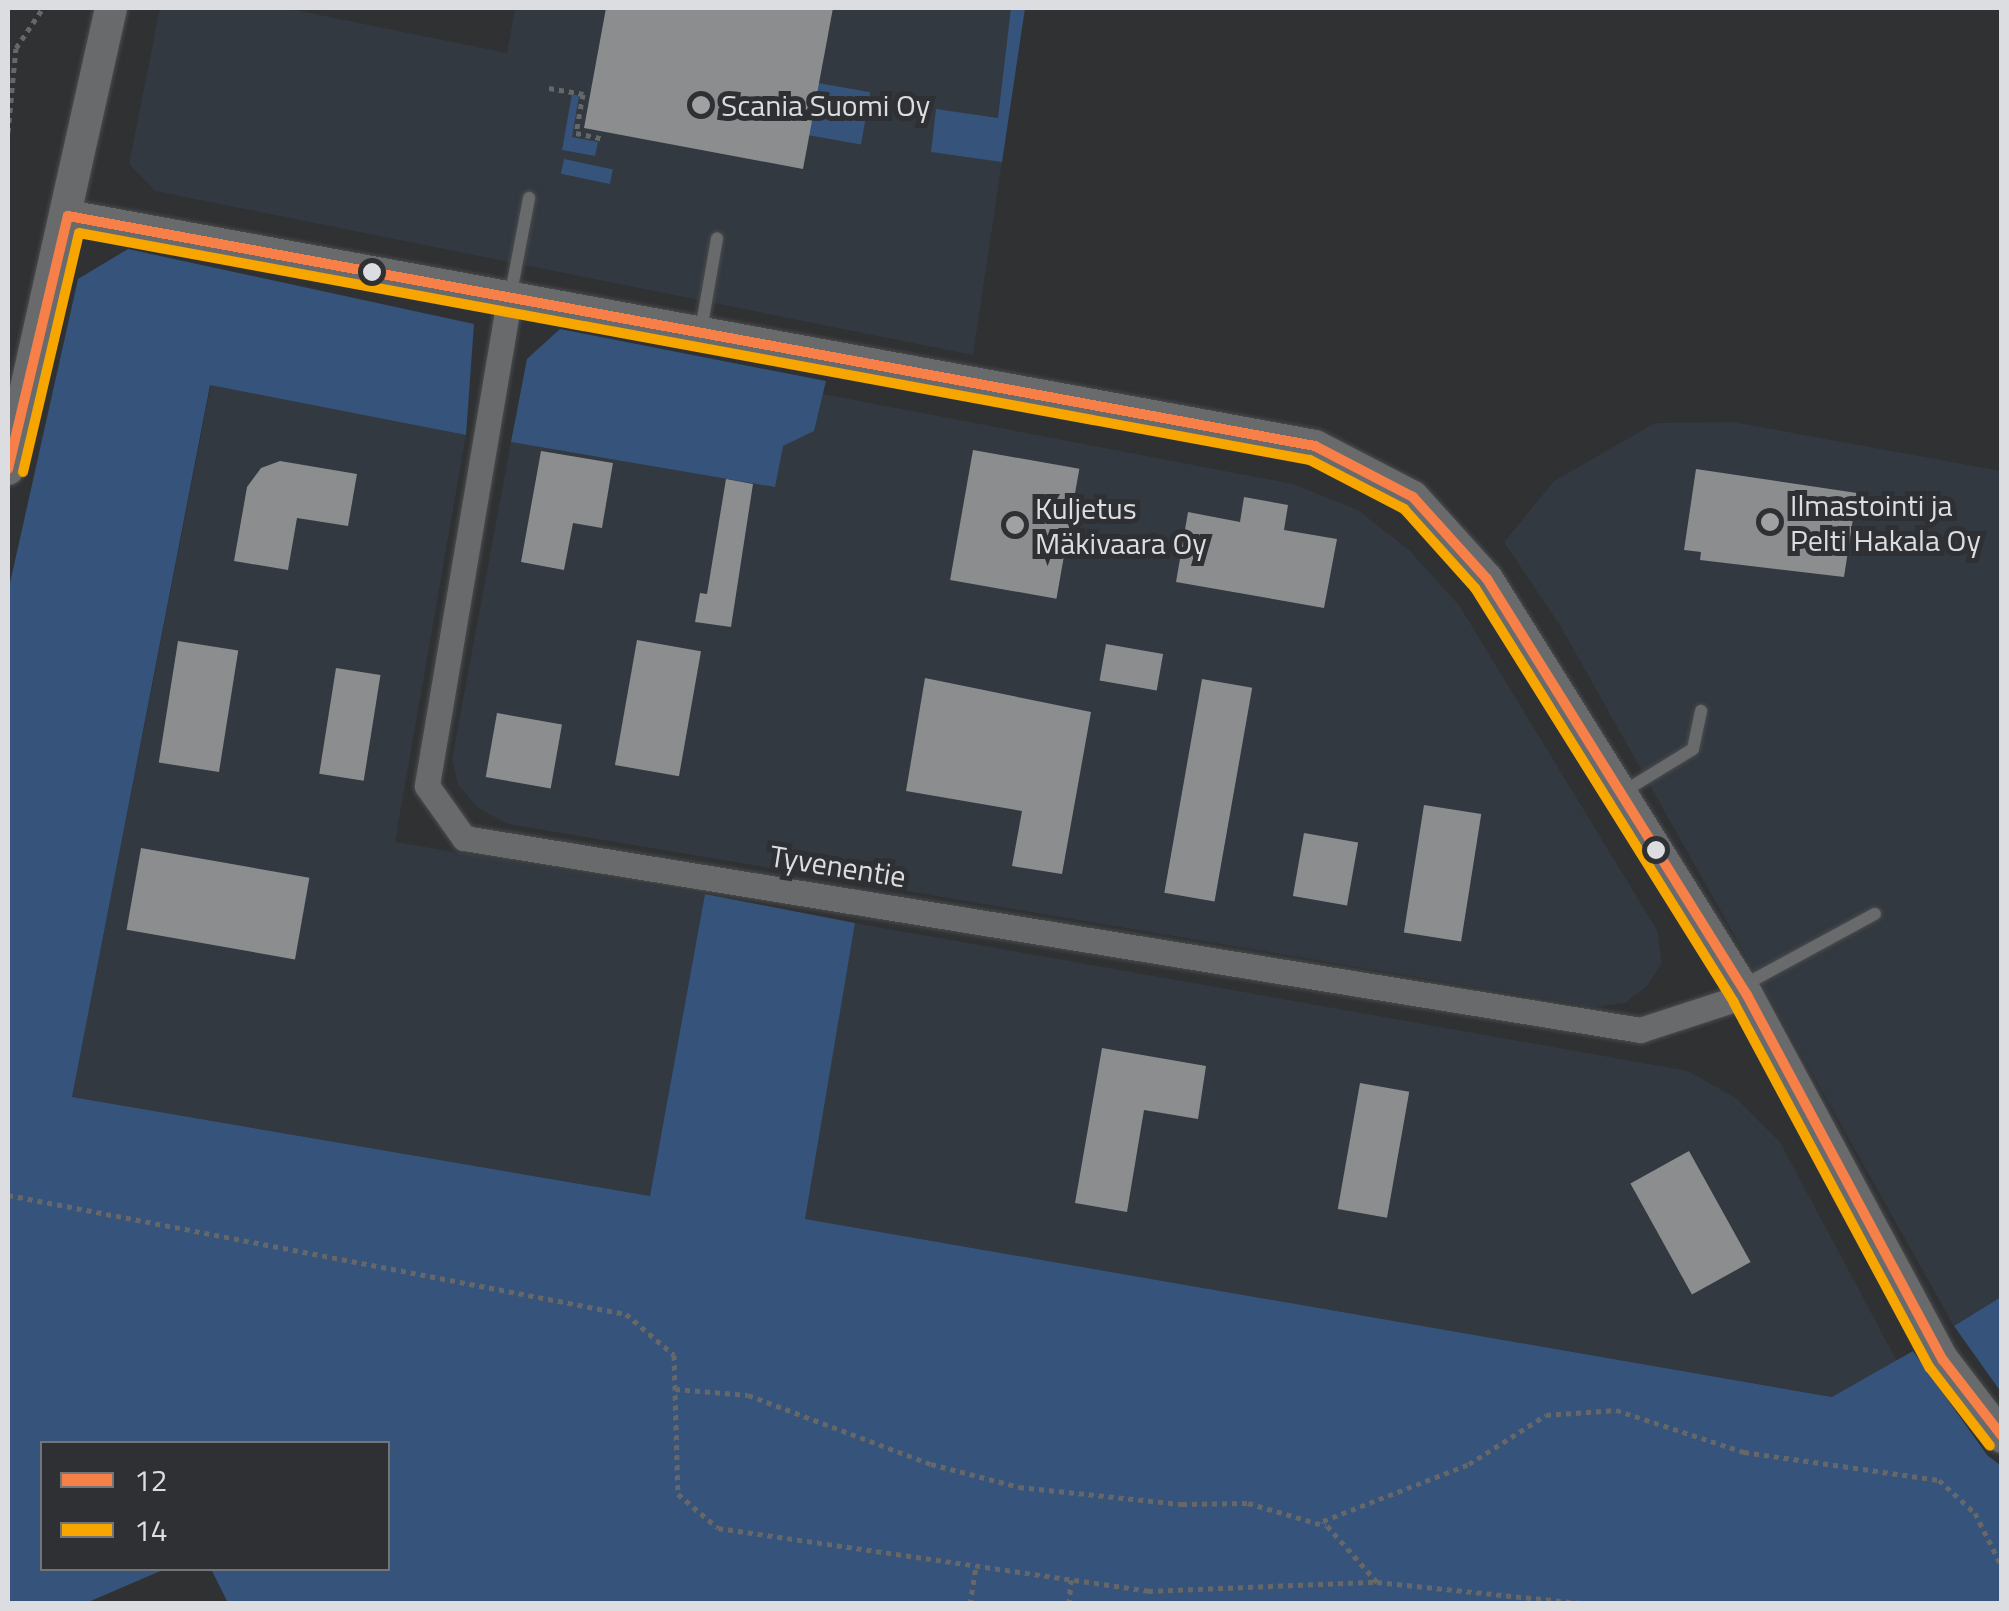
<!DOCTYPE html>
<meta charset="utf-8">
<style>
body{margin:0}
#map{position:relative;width:2009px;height:1611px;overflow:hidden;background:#2f3133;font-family:"Titillium Web",sans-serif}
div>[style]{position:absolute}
.built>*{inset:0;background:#323940}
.green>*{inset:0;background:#36547b;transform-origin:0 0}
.building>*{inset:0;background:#8c8d8f;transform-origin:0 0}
.path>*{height:5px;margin-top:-2.5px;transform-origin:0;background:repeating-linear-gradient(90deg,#666769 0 5px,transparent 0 10px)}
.roads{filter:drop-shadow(0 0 2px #4b4c4e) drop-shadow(0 0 2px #4b4c4e)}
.service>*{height:12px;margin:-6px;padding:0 6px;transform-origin:6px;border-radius:6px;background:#696a6c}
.minor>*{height:25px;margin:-12.5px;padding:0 12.5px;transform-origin:12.5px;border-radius:12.5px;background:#696a6c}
.tertiary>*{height:32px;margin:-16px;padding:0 16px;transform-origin:16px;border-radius:16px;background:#696a6c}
.bus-1>*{height:10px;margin:-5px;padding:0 5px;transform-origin:5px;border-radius:5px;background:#f78048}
.bus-2>*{height:10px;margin:-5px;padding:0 5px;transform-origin:5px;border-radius:5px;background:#f7a600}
.dots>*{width:28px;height:28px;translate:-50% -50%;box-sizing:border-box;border:5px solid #2e3034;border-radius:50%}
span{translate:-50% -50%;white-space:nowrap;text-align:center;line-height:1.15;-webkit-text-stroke:10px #2e3034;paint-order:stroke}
.poi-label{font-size:30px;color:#dcdde0}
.left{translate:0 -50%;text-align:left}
.street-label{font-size:30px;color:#dcdde0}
.frame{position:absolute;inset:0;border:10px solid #dcdde0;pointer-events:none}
.legend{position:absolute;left:40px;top:1441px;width:350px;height:130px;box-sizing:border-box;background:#2e3034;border:2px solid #747579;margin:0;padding:12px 18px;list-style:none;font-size:30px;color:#dcdde0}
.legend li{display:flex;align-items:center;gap:20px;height:50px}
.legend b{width:50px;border:2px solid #747579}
</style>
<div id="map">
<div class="built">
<i style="clip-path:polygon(160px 8px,285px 8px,507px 53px,515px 8px,1025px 8px,973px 355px,155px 191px,129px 164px)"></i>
<i style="clip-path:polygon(211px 384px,466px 435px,395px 842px,705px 894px,650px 1196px,72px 1097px)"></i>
<i style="clip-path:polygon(776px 385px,1293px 484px,1358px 510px,1409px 550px,1459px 605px,1657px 930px,1662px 963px,1647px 986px,1625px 1003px,1595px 1007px,508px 824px,478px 808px,458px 785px,452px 759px,511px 442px,757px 484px)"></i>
<i style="clip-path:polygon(1733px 422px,2001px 471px,2001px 1297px,1954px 1326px,1561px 627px,1504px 542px,1554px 481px,1655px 423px)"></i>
<i style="clip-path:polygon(855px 923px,1688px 1071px,1736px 1098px,1780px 1142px,1897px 1361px,1833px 1397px,804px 1219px)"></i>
</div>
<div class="green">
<i style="clip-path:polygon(1011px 8px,1025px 8px,1002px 162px,931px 152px,936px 109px,998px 118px)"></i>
<i style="left:818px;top:83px;width:53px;height:53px;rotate:10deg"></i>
<i style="clip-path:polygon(572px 94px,579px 96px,572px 137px,598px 142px,595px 156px,562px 150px)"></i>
<i style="left:564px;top:159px;width:50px;height:15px;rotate:12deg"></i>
<i style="clip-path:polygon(128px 249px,474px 324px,466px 435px,210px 385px,72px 1097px,650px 1196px,705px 894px,855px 923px,805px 1219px,1832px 1397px,1913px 1351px,1987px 1455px,2001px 1466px,2001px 1603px,228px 1603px,211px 1569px,388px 1568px,388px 1444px,42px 1444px,42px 1568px,165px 1569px,86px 1603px,8px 1603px,8px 592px,78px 279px)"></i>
<i style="clip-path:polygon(560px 329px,826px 381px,814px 431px,783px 446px,775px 487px,511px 442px,527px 359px)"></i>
<i style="clip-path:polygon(2001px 1297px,2001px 1392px,1954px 1326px)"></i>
</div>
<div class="building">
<i style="clip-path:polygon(606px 8px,833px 8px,803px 169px,584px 128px)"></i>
<i style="left:973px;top:450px;width:108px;height:132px;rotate:10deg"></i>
<i style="clip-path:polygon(541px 451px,613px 463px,602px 528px,573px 523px,564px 570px,521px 562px)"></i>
<i style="clip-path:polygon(280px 461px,357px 474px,348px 526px,297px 518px,288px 570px,234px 561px,247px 487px,261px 468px)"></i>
<i style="clip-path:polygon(1696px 469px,1857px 493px,1844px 577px,1700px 560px,1701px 552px,1684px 550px)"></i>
<i style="clip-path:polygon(726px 479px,753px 484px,731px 627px,695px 622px,700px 593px,707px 594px)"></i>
<i style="clip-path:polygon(1244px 497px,1288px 505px,1284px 530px,1337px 539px,1324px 608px,1176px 582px,1188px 512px,1240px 522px)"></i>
<i style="left:637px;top:640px;width:65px;height:127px;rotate:10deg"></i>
<i style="left:178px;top:641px;width:61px;height:123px;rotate:9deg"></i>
<i style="left:1106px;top:644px;width:58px;height:37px;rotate:10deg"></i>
<i style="left:336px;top:668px;width:45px;height:107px;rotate:9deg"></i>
<i style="clip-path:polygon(925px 678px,1091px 712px,1062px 874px,1012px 866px,1022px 811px,906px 791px)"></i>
<i style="left:1202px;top:679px;width:51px;height:217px;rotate:10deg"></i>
<i style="left:497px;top:713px;width:66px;height:65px;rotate:10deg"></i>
<i style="left:1424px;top:805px;width:58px;height:129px;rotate:9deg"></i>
<i style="left:1304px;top:833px;width:55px;height:64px;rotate:10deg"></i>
<i style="left:141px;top:848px;width:171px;height:83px;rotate:10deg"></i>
<i style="clip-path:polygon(1102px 1048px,1206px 1066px,1198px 1119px,1144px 1110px,1127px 1212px,1075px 1203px)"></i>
<i style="left:1360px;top:1083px;width:50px;height:128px;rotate:10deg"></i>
<i style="left:1689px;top:1151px;width:127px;height:67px;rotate:61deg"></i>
</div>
<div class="path">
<i style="left:549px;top:88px;width:35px;rotate:10deg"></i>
<i style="left:583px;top:94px;width:40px;rotate:100deg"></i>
<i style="left:576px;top:133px;width:29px;rotate:12deg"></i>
<i style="left:8px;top:132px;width:84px;rotate:-84.6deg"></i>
<i style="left:16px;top:48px;width:48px;rotate:-56deg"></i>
<i style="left:8px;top:1195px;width:629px;rotate:10.9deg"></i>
<i style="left:626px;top:1314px;width:63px;rotate:40.5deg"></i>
<i style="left:674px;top:1355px;width:139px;rotate:88.4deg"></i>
<i style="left:678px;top:1494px;width:52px;rotate:40.4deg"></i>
<i style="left:718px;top:1528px;width:435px;rotate:8.3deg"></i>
<i style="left:1148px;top:1591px;width:229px;rotate:-2.3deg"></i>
<i style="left:1377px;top:1582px;width:214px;rotate:5.9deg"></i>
<i style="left:675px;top:1389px;width:73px;rotate:4.7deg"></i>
<i style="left:748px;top:1395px;width:196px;rotate:20.7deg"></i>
<i style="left:931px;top:1464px;width:91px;rotate:14.6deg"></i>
<i style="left:1019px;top:1487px;width:164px;rotate:6deg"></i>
<i style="left:1182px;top:1504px;width:66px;rotate:-0.9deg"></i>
<i style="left:1248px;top:1503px;width:81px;rotate:16.4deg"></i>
<i style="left:1377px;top:1582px;width:81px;rotate:-131.5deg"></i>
<i style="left:1323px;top:1521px;width:157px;rotate:-21.3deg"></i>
<i style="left:1469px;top:1464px;width:91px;rotate:-32.5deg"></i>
<i style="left:1546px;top:1415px;width:70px;rotate:-4.1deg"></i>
<i style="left:1616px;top:1410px;width:135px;rotate:18.2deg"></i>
<i style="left:1744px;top:1452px;width:197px;rotate:8.2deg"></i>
<i style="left:1939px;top:1480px;width:49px;rotate:42.5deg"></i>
<i style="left:1975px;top:1513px;width:60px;rotate:63.4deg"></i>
<i style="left:970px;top:1604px;width:38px;rotate:-81deg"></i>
<i style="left:1069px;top:1604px;width:24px;rotate:-85deg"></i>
</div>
<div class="roads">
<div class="service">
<i style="left:510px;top:298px;width:102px;rotate:-79.2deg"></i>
<i style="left:701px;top:330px;width:93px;rotate:-80.1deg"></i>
<i style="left:1623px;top:792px;width:82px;rotate:-31.6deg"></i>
<i style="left:1693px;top:749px;width:39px;rotate:-78deg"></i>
<i style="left:1744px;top:985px;width:149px;rotate:-28.5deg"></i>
</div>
<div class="minor">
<i style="left:509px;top:300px;width:493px;rotate:99.6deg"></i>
<i style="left:427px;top:786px;width:64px;rotate:54.6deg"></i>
<i style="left:464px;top:838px;width:1192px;rotate:9.27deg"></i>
<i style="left:1640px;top:1030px;width:113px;rotate:-18.1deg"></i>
</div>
<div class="tertiary">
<i style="left:68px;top:216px;width:1268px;rotate:10.45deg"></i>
<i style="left:1315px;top:446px;width:110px;rotate:27.5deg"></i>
<i style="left:1413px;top:497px;width:110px;rotate:47.9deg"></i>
<i style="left:1487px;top:579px;width:491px;rotate:58deg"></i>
<i style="left:1747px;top:995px;width:414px;rotate:61.8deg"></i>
<i style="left:1943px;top:1360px;width:97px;rotate:52.5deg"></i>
<i style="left:8px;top:469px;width:472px;rotate:-77.4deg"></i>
</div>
</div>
<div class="bus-1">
<i style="left:8px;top:469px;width:260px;rotate:-76.7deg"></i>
<i style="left:68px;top:216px;width:1268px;rotate:10.45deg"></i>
<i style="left:1315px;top:446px;width:110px;rotate:27.5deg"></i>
<i style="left:1413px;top:497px;width:110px;rotate:47.9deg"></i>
<i style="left:1487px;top:579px;width:491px;rotate:58deg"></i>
<i style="left:1747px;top:995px;width:414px;rotate:61.8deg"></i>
<i style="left:1943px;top:1360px;width:96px;rotate:52.2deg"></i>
</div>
<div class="bus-2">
<i style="left:23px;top:472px;width:245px;rotate:-76.8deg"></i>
<i style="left:79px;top:233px;width:1252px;rotate:10.45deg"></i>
<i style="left:1310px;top:460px;width:106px;rotate:27.5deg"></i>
<i style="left:1404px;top:509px;width:106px;rotate:48.1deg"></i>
<i style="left:1475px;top:588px;width:489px;rotate:58deg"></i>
<i style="left:1734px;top:1003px;width:414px;rotate:61.8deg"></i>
<i style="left:1930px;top:1368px;width:98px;rotate:52.4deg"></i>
</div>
<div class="dots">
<i style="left:701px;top:105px;background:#9fa1a3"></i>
<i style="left:372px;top:272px;background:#dcdde0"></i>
<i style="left:1770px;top:522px;background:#9fa1a3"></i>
<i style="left:1015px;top:525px;background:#9fa1a3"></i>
<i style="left:1656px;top:850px;background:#dcdde0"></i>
</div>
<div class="poi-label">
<span class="left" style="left:721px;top:105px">Scania Suomi Oy</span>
<span class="left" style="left:1790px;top:522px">Ilmastointi ja<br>Pelti Hakala Oy</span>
<span class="left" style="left:1035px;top:525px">Kuljetus<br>Mäkivaara Oy</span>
</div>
<div class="street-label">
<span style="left:838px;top:866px;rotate:9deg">Tyvenentie</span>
</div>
<div class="frame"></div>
<ul class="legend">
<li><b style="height:12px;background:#f78048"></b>12</li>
<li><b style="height:12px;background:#f7a600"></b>14</li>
</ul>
</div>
